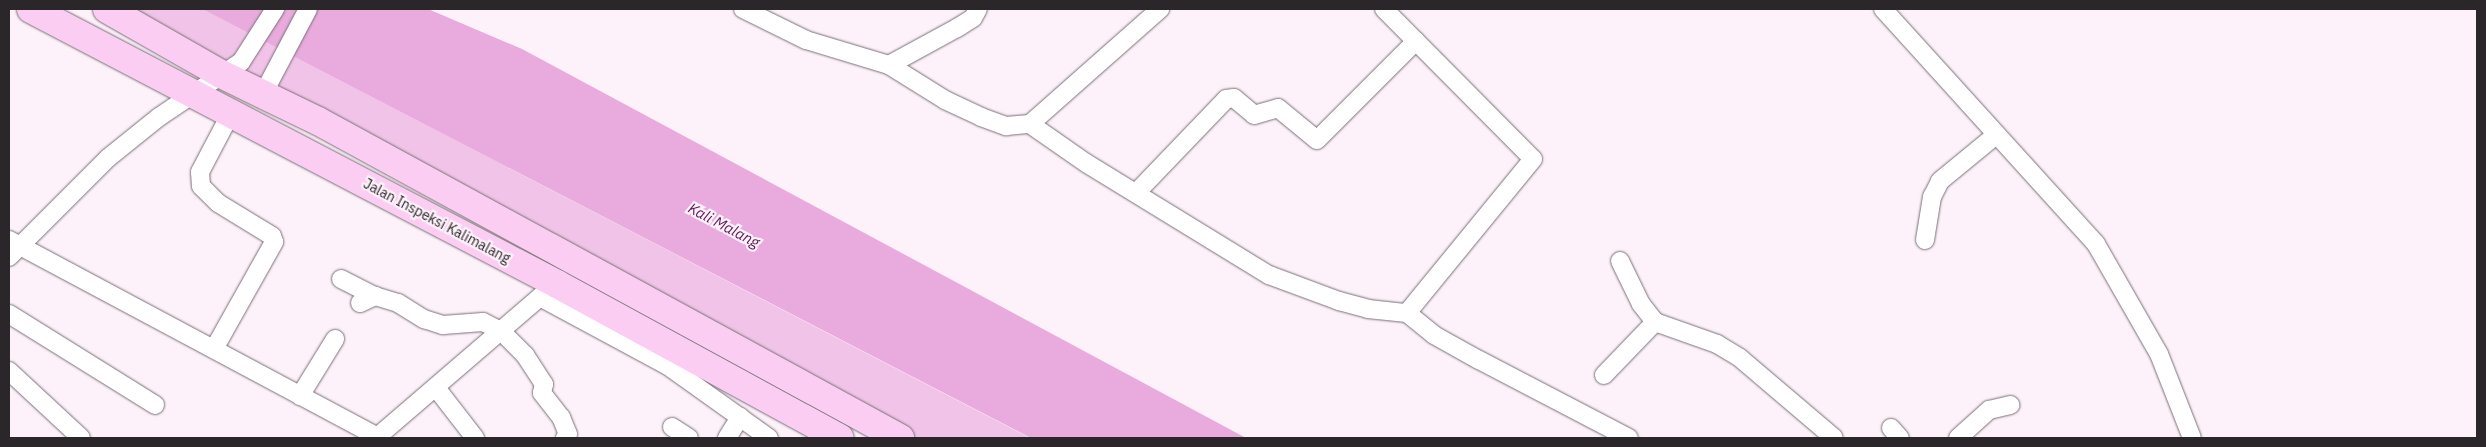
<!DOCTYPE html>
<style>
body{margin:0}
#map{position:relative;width:2486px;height:447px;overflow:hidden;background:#fdf1fa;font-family:"IBM Plex Sans",sans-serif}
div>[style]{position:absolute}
.green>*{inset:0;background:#f2c3e8}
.water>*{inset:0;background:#e9aadd}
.river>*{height:36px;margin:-18px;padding:0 18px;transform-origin:18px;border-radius:18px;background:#e9aadd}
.roads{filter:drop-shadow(0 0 1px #797077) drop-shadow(0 0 1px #797077)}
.street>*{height:18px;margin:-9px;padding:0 9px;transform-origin:9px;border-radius:9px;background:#fff}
.primary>*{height:28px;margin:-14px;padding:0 14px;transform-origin:14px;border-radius:14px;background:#fbcdf2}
span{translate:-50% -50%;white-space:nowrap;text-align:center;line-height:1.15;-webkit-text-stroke:4.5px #fdf1fa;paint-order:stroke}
.street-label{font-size:14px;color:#2a2629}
.water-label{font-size:15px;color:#5f1857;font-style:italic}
.frame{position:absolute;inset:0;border:10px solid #2a2629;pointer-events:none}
</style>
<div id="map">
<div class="green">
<i style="clip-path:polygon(107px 9px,202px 9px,1030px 438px,900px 438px)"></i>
</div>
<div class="water">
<i style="clip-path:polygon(202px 9px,428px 9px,522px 49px,1246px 438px,1031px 438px)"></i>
</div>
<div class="river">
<i style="left:324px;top:12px;width:431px;rotate:28.1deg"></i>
</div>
<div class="roads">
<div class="street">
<i style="left:743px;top:9px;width:70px;rotate:26.2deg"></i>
<i style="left:806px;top:40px;width:87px;rotate:16.8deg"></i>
<i style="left:889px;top:65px;width:66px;rotate:32deg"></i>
<i style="left:945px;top:100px;width:40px;rotate:25deg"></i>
<i style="left:981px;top:117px;width:27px;rotate:20deg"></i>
<i style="left:1006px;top:126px;width:24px;rotate:-5deg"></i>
<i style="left:1030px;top:124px;width:68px;rotate:34.9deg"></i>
<i style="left:1086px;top:163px;width:215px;rotate:31.5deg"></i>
<i style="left:1269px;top:275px;width:75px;rotate:20.4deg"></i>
<i style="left:1339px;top:301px;width:30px;rotate:15deg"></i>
<i style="left:1368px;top:309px;width:39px;rotate:6deg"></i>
<i style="left:1407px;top:313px;width:35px;rotate:39deg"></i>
<i style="left:1434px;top:335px;width:51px;rotate:29.1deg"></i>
<i style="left:1479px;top:360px;width:169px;rotate:27.5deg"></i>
<i style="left:1384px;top:9px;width:211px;rotate:45.2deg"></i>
<i style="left:1533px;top:159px;width:199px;rotate:129.3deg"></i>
<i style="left:1883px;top:9px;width:317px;rotate:47.8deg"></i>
<i style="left:2096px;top:244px;width:127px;rotate:60.2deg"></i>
<i style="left:2159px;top:354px;width:90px;rotate:68.6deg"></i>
<i style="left:889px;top:65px;width:77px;rotate:-28.6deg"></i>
<i style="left:957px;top:28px;width:19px;rotate:-32deg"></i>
<i style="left:973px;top:18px;width:10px;rotate:-61deg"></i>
<i style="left:263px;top:94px;width:96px;rotate:-62.1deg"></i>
<i style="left:1030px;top:124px;width:174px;rotate:-41.5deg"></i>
<i style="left:1136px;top:193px;width:130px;rotate:-46.2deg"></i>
<i style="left:1226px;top:99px;width:8px;rotate:-7deg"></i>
<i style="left:1234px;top:98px;width:26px;rotate:40deg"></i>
<i style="left:1254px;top:115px;width:25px;rotate:-16deg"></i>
<i style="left:1278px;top:108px;width:50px;rotate:39.4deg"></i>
<i style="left:1317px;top:140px;width:140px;rotate:-45deg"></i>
<i style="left:9px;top:240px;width:418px;rotate:28.1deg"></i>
<i style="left:1925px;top:240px;width:44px;rotate:-80.8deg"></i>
<i style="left:1932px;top:197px;width:18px;rotate:-63deg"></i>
<i style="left:1940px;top:181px;width:72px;rotate:-39.4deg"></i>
<i style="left:9px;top:257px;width:140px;rotate:-45deg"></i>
<i style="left:108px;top:158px;width:65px;rotate:-38.8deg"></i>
<i style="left:159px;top:117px;width:99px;rotate:-33.9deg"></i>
<i style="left:241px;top:62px;width:63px;rotate:-57.3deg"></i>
<i style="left:1620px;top:261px;width:48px;rotate:64deg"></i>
<i style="left:1641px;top:304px;width:23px;rotate:52deg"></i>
<i style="left:1655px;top:322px;width:66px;rotate:19.5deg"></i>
<i style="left:1717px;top:344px;width:27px;rotate:31deg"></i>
<i style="left:1740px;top:358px;width:123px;rotate:40.4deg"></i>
<i style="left:341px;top:279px;width:38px;rotate:27deg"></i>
<i style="left:540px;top:297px;width:145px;rotate:28.3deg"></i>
<i style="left:668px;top:366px;width:124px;rotate:35.5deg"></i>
<i style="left:360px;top:303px;width:17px;rotate:-25deg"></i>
<i style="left:375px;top:296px;width:24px;rotate:17deg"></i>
<i style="left:398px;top:303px;width:31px;rotate:32deg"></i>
<i style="left:424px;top:319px;width:20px;rotate:18deg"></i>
<i style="left:443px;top:325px;width:40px;rotate:-4.3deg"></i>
<i style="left:483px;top:322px;width:20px;rotate:27deg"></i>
<i style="left:501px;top:331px;width:34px;rotate:45deg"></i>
<i style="left:525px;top:355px;width:35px;rotate:57deg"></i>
<i style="left:544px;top:384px;width:9px;rotate:103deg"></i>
<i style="left:542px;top:393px;width:31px;rotate:52deg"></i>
<i style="left:561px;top:417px;width:18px;rotate:68deg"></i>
<i style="left:568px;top:434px;width:5px;rotate:127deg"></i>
<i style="left:9px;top:314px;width:172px;rotate:31.9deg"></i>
<i style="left:214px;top:349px;width:123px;rotate:-60.7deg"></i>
<i style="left:274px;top:242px;width:6px;rotate:-108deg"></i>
<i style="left:272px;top:236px;width:63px;rotate:-148.6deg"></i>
<i style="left:218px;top:203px;width:24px;rotate:-135deg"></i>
<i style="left:201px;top:186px;width:14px;rotate:-94deg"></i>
<i style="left:200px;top:172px;width:67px;rotate:-62.3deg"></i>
<i style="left:9px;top:371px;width:98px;rotate:42.9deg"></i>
<i style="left:1604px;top:375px;width:74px;rotate:-46.1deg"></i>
<i style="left:437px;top:389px;width:62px;rotate:52.2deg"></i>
<i style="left:300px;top:396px;width:67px;rotate:-58.4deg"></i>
<i style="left:672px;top:427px;width:20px;rotate:33deg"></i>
<i style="left:1891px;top:428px;width:13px;rotate:48deg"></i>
<i style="left:376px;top:438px;width:227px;rotate:-40.7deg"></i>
<i style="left:727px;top:438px;width:25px;rotate:-58deg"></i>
<i style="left:1958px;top:438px;width:42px;rotate:-42.1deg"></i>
<i style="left:1989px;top:410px;width:22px;rotate:-13deg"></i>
</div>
<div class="primary">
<i style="left:31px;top:9px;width:594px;rotate:27.6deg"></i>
<i style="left:557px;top:284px;width:322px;rotate:28.6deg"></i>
<i style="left:107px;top:9px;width:131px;rotate:29.7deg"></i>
<i style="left:221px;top:74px;width:108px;rotate:25.9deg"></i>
<i style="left:318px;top:121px;width:663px;rotate:28.58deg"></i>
</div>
</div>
<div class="street-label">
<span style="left:437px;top:221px;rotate:28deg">Jalan Inspeksi Kalimalang</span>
</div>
<div class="water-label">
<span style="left:724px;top:225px;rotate:28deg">Kali Malang</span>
</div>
<div class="frame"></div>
</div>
